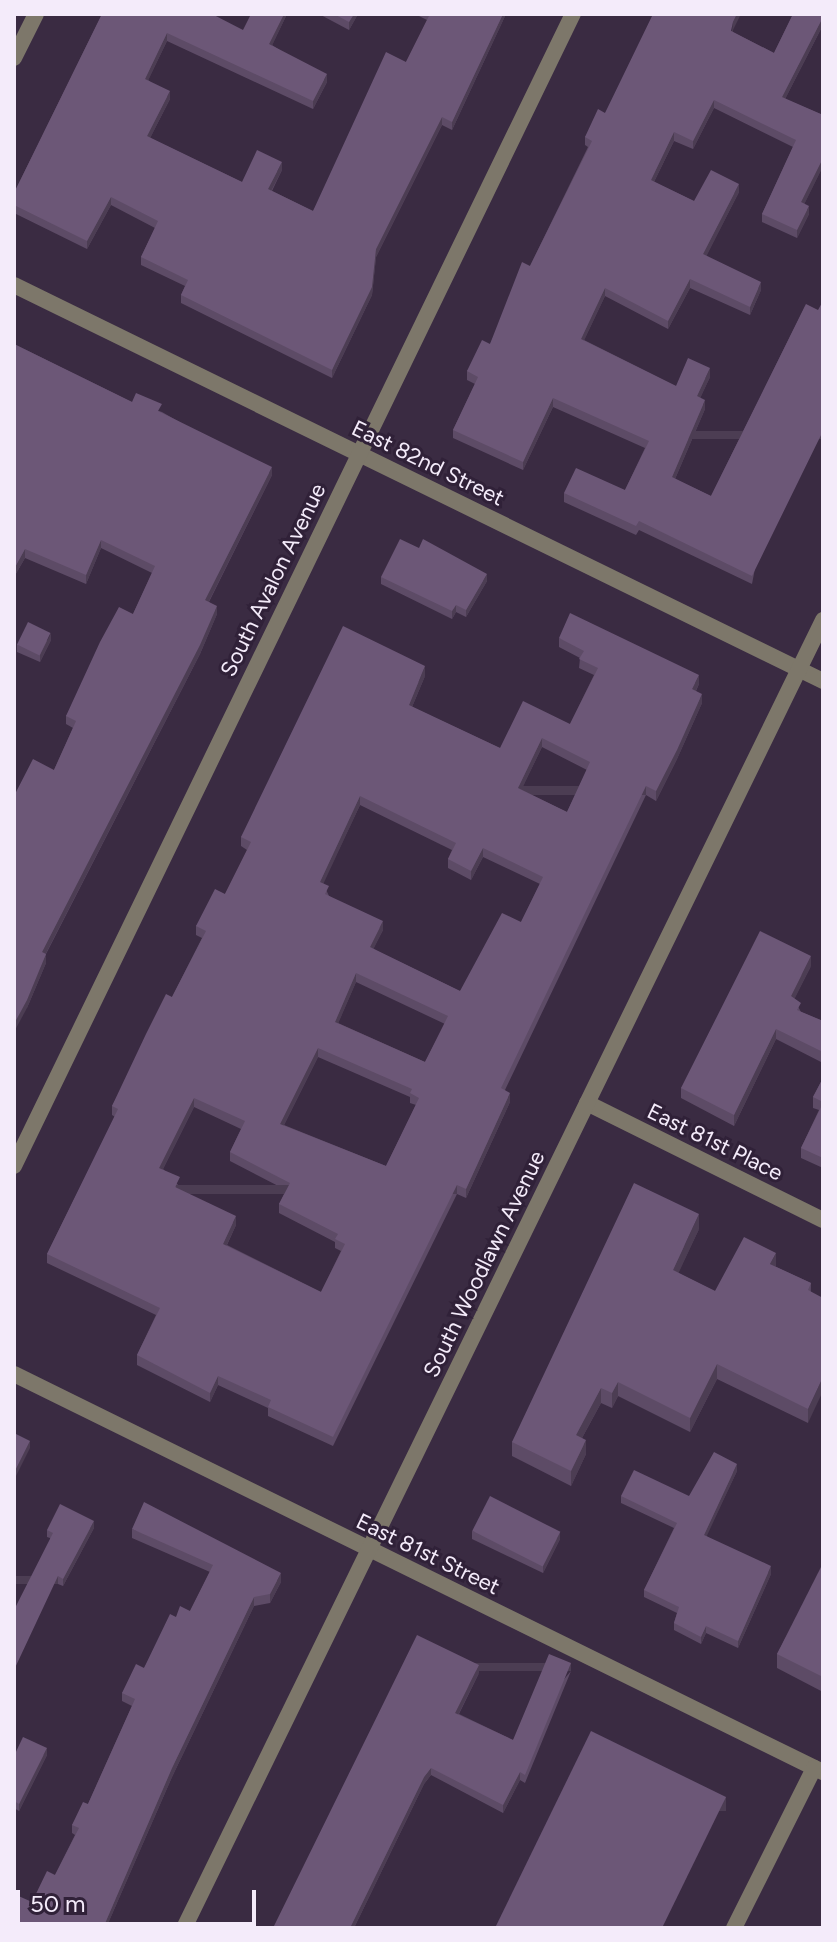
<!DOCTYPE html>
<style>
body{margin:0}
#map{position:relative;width:837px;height:1942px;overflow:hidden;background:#3a2b42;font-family:Figtree,sans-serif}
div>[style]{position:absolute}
.minor>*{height:16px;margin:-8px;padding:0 8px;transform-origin:8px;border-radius:8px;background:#7d776a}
.wall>*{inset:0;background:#5d4b66}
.shaded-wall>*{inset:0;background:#4c3d53;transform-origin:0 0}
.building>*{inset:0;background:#6c5777;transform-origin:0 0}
span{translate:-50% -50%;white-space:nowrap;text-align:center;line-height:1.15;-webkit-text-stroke:6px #302138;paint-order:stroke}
.street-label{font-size:22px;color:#f4ebfa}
.frame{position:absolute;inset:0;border:16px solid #f4ebfa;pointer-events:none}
.scale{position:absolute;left:16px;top:1890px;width:240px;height:36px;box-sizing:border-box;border:4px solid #f4ebfa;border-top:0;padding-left:10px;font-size:24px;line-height:28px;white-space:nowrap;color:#f4ebfa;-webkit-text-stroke:6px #302138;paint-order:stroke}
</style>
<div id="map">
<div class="minor">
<i style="left:14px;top:58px;width:49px;rotate:-63.4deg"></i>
<i style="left:14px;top:285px;width:901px;rotate:26.08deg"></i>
<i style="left:587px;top:1103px;width:263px;rotate:26.4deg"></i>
<i style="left:14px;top:1166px;width:1280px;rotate:-64.12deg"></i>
<i style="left:14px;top:1374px;width:902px;rotate:26.2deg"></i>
<i style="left:184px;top:1928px;width:1456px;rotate:-63.96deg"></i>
<i style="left:734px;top:1928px;width:179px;rotate:-63.4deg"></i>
</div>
<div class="wall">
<i style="clip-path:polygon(102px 14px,243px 30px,287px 14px,272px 45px,327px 82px,313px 109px,167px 41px,148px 80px,170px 99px,150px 138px,242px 182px,282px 170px,272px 191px,313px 211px,406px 62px,427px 20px,415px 14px,506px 14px,452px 130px,442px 125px,376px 257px,372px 295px,332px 378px,181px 303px,181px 295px,185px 286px,141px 265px,141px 257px,155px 228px,111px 205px,87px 249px,14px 213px,14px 193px)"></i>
<i style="clip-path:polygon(319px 14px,358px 14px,349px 30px)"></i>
<i style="clip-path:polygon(793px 14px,823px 14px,821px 16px,823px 17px,823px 25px,785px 99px,823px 115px,823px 166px,804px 204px,809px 214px,797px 238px,762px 222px,762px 214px,793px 147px,714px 108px,693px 149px,674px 141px,654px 182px,694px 201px,739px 192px,706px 256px,761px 290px,750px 315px,690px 288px,668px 329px,605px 296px,584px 340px,676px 386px,710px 377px,700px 398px,705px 409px,675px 479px,711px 496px,806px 304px,752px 584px,639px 530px,636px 535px,564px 502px,564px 493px,625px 490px,645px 448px,553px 407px,523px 470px,453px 438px,453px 430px,475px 384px,467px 380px,467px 371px,490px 344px,530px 266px,588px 147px,585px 145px,585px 137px,605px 113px,733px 30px,733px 32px,774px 53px)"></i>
<i style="clip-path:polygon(14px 344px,132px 402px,162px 412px,272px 475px,209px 602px,217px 614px,200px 654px,46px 954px,46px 963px,27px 1008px,54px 770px,73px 728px,66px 724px,66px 716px,133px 614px,152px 573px,101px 548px,86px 584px,25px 558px,14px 577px)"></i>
<i style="clip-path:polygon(381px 577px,487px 581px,466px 617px,456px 612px,452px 619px,381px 584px)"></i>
<i style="clip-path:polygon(evenodd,559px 638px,699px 684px,696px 691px,702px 703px,677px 759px,656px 801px,646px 795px,505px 1090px,510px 1102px,466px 1198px,457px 1194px,333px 1446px,268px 1416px,268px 1408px,218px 1385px,210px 1402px,137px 1365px,137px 1355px,156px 1315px,47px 1263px,47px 1254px,115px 1117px,112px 1115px,112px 1106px,172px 997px,202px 938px,196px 935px,196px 926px,225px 894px,247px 850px,241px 846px,241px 837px,425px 676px,412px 707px,500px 748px,570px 724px,594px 675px,579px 668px,580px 658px,559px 647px,559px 638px,542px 747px,587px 770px,567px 812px,521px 790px,542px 747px,559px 638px,360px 805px,452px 850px,448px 859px,448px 868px,471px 880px,483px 857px,540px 884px,521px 922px,460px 991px,373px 949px,383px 930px,329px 896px,323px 883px,360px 805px,559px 638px,356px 982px,445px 1024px,425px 1062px,338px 1023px,356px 982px,559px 638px,318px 1057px,410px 1097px,410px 1103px,416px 1105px,386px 1166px,284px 1125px,318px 1057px,559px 638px,194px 1107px,241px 1129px,230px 1152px,230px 1161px,286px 1190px,279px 1204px,279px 1213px,335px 1242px,335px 1248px,341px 1251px,321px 1292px,227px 1245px,236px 1225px,179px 1189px,180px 1187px,163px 1169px,194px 1107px)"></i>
<i style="clip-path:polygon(51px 640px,40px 662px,17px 652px,17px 644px)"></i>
<i style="clip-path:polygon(811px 966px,794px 999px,801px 1012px,823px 1021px,823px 1063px,776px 1039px,734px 1126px,681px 1098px,681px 1088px)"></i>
<i style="clip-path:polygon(823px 1078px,823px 1168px,801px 1158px,801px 1148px,819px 1110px,813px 1108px,813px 1097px)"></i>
<i style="clip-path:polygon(699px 1229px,678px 1273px,715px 1291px,776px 1267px,811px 1283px,808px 1423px,717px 1379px,690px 1432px,618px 1396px,612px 1408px,601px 1403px,582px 1438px,586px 1454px,571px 1486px,512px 1456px,512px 1442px)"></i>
<i style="clip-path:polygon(737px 1471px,706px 1536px,771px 1574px,738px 1648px,706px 1633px,701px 1644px,674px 1630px,674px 1623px,677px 1613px,644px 1597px,644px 1590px,674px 1528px,621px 1503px,621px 1496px,689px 1496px)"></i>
<i style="clip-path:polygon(94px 1528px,63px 1586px,58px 1584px,50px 1538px,47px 1537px,47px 1530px)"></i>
<i style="clip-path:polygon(132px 1529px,281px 1582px,270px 1603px,254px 1606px,172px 1777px,106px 1928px,14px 1928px,32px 1902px,55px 1875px,75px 1835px,72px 1833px,72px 1825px,88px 1804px,132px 1706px,122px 1701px,122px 1693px,144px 1668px,176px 1617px,190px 1611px,210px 1572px,132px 1538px)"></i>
<i style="clip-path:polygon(472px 1531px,560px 1539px,543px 1573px,472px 1539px)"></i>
<i style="clip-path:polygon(823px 1568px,823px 1692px,777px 1668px,777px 1654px)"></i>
<i style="clip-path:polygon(571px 1671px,525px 1783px,520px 1780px,503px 1813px,431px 1775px,424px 1784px,354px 1928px,273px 1928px,479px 1673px,459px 1714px,513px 1740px)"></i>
<i style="clip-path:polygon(47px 1755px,19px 1811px,14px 1808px,14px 1756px)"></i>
</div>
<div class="shaded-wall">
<i style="clip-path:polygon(284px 14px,287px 14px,269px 52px,269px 44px)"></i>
<i style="clip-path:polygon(354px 14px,358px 14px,349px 30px,349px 22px)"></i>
<i style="clip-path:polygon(503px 14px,506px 14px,452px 130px,452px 122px)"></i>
<i style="clip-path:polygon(737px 14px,741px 14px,733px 30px,731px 39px,733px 22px)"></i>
<i style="clip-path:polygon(823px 17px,823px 25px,782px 105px,782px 97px)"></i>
<i style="clip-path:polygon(167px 33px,167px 41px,145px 87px,145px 79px)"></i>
<i style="clip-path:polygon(327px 74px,327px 82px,313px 109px,313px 101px)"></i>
<i style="clip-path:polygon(170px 91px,170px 99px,147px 144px,147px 136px)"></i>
<i style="clip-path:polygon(714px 100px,714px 108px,693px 149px,693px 141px)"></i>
<i style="clip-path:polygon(442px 117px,442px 125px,376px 257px,372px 295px,332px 378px,332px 370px,376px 249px)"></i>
<i style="clip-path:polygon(674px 132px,674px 141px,651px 188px,651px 180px)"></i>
<i style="clip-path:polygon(823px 158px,823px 166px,801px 211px,801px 202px)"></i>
<i style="clip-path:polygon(282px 162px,282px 170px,268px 197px,268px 189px)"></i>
<i style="clip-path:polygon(739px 184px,739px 192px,703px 263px,703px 254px)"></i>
<i style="clip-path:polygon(111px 197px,111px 205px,87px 249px,87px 241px)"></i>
<i style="clip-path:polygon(809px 206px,809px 214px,797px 238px,797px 230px)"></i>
<i style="clip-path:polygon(690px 279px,690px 288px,668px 329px,668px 321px)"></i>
<i style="clip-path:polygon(761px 282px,761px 290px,750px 315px,750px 307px)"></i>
<i style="clip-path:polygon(605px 288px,605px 296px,581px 347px,581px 339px)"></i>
<i style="clip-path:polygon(710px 368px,710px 377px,697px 405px,697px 396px)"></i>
<i style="clip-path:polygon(553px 398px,553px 407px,523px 470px,523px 462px)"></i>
<i style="clip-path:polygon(705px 400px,705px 409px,672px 486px,672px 477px)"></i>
<i style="left:823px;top:431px;width:8px;height:161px;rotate:90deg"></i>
<i style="clip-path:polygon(272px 467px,272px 475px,205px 609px,205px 600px)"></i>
<i style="clip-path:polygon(101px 540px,101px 548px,86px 584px,86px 575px)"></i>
<i style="clip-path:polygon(25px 549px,25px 558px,14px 577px,14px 569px)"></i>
<i style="clip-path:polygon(487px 574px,487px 581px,466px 617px,466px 610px)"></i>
<i style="clip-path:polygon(456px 605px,456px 612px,452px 619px,452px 611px)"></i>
<i style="clip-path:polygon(217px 606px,217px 614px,200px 654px,42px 961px,42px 952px)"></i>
<i style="clip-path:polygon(51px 633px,51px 640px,40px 662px,40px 655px)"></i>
<i style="clip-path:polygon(425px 666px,425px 676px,409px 714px,409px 705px)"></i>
<i style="clip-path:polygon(699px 675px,699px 684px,692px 698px,692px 689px)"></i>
<i style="clip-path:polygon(702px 694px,702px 703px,677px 759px,656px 801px,656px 791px)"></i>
<i style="clip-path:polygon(542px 738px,542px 747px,518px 797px,518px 788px)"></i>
<i style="left:646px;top:786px;width:9px;height:335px;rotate:90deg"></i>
<i style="clip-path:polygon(360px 796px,360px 805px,320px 891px,320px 882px)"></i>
<i style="clip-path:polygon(483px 848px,483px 857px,471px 880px,471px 871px)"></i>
<i style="clip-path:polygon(383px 921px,383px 930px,370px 956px,370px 947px)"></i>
<i style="clip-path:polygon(46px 954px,46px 963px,27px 1008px,14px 1032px,14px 1024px)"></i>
<i style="clip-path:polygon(811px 956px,811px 966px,791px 1006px,791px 996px)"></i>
<i style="clip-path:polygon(356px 973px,356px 982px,335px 1031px,335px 1022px)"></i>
<i style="clip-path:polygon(776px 1029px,776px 1039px,734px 1126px,734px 1115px)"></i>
<i style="clip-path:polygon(318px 1048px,318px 1057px,280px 1133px,280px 1124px)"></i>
<i style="clip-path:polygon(510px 1093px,510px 1102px,466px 1198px,466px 1189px)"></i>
<i style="clip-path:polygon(194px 1098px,194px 1107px,159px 1177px,159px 1168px)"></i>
<i style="left:457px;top:1185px;width:9px;height:281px;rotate:90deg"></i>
<i style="clip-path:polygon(699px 1214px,699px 1229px,673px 1285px,673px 1270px)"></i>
<i style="clip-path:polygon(236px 1216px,236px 1225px,223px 1253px,223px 1244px)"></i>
<i style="clip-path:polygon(776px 1253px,776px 1267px,770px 1264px)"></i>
<i style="clip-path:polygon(717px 1364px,717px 1379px,690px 1432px,690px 1418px)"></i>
<i style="clip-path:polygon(218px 1376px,218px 1385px,210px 1402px,210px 1393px)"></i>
<i style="clip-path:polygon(823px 1377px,823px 1391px,808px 1423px,808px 1409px)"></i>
<i style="clip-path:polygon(618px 1382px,618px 1396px,612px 1408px,612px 1393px)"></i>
<i style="clip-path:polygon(601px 1388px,601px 1403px,576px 1449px,576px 1435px)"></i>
<i style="clip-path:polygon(586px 1440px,586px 1454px,571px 1486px,571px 1471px)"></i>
<i style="clip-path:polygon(30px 1441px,30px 1448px,14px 1480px,14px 1473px)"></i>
<i style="clip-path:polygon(737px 1464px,737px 1471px,704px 1542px,704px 1535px)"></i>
<i style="clip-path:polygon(94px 1521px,94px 1528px,63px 1586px,63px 1579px)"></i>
<i style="clip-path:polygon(560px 1532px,560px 1539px,543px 1573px,543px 1566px)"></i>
<i style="clip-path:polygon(771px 1566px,771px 1574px,738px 1648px,738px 1641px)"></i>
<i style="clip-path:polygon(281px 1573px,281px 1582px,270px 1603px,270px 1594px)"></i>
<i style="left:58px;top:1576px;width:8px;height:104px;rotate:90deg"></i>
<i style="clip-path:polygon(254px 1597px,254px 1606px,172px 1777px,106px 1928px,103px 1928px,172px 1768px)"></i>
<i style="clip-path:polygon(706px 1626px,706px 1633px,701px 1644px,701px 1637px)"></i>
<i style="left:571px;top:1663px;width:8px;height:121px;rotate:90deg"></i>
<i style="clip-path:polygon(479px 1665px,479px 1673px,455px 1721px,455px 1713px)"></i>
<i style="clip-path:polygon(47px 1748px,47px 1755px,19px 1811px,19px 1804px)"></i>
<i style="clip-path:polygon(431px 1768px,431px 1775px,424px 1784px,354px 1928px,350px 1928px,424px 1777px)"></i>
<i style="clip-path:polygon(520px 1772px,520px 1780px,503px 1813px,503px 1805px)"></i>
<i style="left:726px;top:1797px;width:14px;height:146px;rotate:90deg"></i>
</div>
<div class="building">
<i style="clip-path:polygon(102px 14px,212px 14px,243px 30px,251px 14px,284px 14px,269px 44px,327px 74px,313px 101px,167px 33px,145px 79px,170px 91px,147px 136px,242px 182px,257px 150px,282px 162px,268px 189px,313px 211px,386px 52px,406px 62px,430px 14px,503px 14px,452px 122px,442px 117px,376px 249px,372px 287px,332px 370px,181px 295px,188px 280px,141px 257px,158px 221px,111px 197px,87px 241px,14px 205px,14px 193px)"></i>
<i style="clip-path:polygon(334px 14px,354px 14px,349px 22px)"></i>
<i style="clip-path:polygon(653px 14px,737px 14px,733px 22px,731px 31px,774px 53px,793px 14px,817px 14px,823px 17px,782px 97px,823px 115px,823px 158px,801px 202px,809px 206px,797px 230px,762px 214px,796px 140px,714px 100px,693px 141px,674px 132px,651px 180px,694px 201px,711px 170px,739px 184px,703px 254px,761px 282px,750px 307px,690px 279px,668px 321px,605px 288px,581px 339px,676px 386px,688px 358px,710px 368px,697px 396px,705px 400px,672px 477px,711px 496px,806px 304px,818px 310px,823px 301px,823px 431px,752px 576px,639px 521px,636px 526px,564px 493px,576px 468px,625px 490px,649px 441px,553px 398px,523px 462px,453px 430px,478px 377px,467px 371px,482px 340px,490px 344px,522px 262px,530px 266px,592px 141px,585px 137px,598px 109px,605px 113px)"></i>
<i style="clip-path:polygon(14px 344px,132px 402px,136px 393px,162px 404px,158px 411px,272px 467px,205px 600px,217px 606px,200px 645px,42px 952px,46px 954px,27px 1000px,14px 1024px,14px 796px,33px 759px,54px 770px,76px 721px,66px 716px,100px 642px,119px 607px,133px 614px,155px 566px,101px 540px,86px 575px,25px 549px,14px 569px)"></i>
<i style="clip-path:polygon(400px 539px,419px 548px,423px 539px,487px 574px,466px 610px,456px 605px,452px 611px,381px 577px)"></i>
<i style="clip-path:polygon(evenodd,570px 613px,699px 675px,692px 689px,702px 694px,677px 750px,656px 791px,646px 786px,501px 1088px,510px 1093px,466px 1189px,457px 1185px,333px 1437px,268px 1407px,271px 1400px,218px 1376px,210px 1393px,137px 1355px,160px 1308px,47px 1254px,118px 1109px,112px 1106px,146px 1034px,166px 994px,172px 997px,206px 931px,196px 926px,215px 889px,225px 894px,251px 842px,241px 837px,343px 626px,425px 666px,409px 705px,500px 748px,523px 701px,570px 724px,598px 668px,579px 659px,584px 651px,559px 638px,570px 613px,542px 738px,590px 762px,567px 812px,518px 788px,542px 738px,570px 613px,360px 796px,456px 843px,448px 859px,471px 871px,483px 848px,543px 877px,521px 922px,502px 913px,460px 991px,370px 947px,383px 921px,325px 894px,329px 886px,320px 882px,360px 796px,570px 613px,356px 973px,448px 1016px,425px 1062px,335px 1022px,356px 973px,570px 613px,318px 1048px,412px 1089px,410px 1093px,419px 1098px,386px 1166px,280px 1124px,318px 1048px,570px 613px,194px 1098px,245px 1121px,230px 1152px,290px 1183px,279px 1204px,338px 1234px,335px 1239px,345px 1244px,321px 1292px,223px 1244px,236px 1216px,175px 1187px,180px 1177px,159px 1168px,194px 1098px)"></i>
<i style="left:28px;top:622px;width:25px;height:25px;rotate:26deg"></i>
<i style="clip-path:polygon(760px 931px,811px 956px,791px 996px,801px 1003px,797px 1010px,823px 1021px,823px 1052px,776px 1029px,734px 1115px,681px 1088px)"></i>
<i style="clip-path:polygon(823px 1078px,823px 1102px,813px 1097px)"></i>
<i style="clip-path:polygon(823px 1103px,823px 1158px,801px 1148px)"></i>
<i style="clip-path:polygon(634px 1183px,699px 1214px,673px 1270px,715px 1291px,744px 1237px,776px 1253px,770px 1264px,811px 1283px,808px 1290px,823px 1298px,823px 1377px,808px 1409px,717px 1364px,690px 1418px,618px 1382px,612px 1393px,601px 1388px,576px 1435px,586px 1440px,571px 1471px,512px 1442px)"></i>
<i style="clip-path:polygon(14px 1433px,30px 1441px,14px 1473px)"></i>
<i style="clip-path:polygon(714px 1452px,737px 1464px,704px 1535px,771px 1566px,738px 1641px,706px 1626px,701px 1637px,674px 1623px,679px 1607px,644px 1590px,677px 1523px,621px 1496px,634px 1470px,689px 1496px)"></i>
<i style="left:490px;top:1496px;width:79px;height:39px;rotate:27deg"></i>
<i style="clip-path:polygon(144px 1502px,281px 1573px,270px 1594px,254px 1597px,172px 1768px,103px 1928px,14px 1928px,14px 1894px,32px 1902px,47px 1871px,55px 1875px,79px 1828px,72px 1825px,83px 1802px,88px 1804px,135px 1699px,122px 1693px,136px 1664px,144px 1668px,170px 1614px,176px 1617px,180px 1606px,190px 1611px,213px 1565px,132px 1529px)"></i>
<i style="clip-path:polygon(60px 1504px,94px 1521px,63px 1579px,58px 1576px,14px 1670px,14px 1610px,53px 1533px,47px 1530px)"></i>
<i style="clip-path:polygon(821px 1567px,823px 1568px,823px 1677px,777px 1654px)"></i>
<i style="clip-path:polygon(417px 1635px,479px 1665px,455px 1713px,513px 1740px,549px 1654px,571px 1663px,525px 1775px,520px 1772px,503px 1805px,431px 1768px,424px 1777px,350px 1928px,273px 1928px)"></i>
<i style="clip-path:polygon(591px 1731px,726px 1797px,662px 1928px,495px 1928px)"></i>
<i style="clip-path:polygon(23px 1737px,47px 1748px,19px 1804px,14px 1801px,14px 1756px)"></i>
</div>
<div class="street-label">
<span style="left:428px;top:463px;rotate:26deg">East 82nd Street</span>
<span style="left:273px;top:580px;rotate:-64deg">South Avalon Avenue</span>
<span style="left:715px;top:1142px;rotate:26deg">East 81st Place</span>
<span style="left:484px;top:1264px;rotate:-64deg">South Woodlawn Avenue</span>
<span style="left:428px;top:1554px;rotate:26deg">East 81st Street</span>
</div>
<div class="frame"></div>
<div class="scale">50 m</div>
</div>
